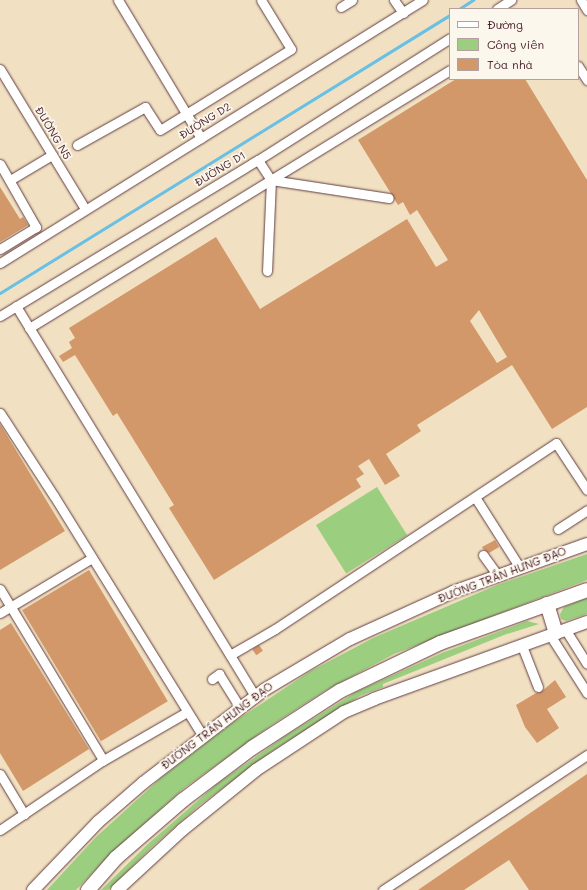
<!DOCTYPE html>
<meta charset="utf-8">
<style>
body{margin:0}
#map{position:relative;width:587px;height:890px;overflow:hidden;background:#f1e0c1;font-family:Mali,sans-serif}
div>[style]{position:absolute}
.green>*{inset:0;background:#9bcf7f;transform-origin:0 0}
.stream>*{height:2.5px;margin:-1.25px;padding:0 1.25px;transform-origin:1.25px;border-radius:1.25px;background:#68c0e5}
.building>*{inset:0;background:#d29869;transform-origin:0 0}
.roads{filter:drop-shadow(0 0 1px #633c42) drop-shadow(0 0 1px #633c42)}
.minor>*{height:9px;margin:-4.5px;padding:0 4.5px;transform-origin:4.5px;border-radius:4.5px;background:#fff}
.major>*{height:12px;margin:-6px;padding:0 6px;transform-origin:6px;border-radius:6px;background:#fff}
.highway>*{height:14px;margin:-7px;padding:0 7px;transform-origin:7px;border-radius:7px;background:#fff}
span{translate:-50% -50%;white-space:nowrap;text-align:center;line-height:1.15;-webkit-text-stroke:3.5px #fbf7ec;paint-order:stroke}
.street-label{font-size:11px;color:#4a1f2b}
.legend{position:absolute;left:449px;top:8px;width:130px;height:72px;box-sizing:border-box;background:#fbf7ec;border:1px solid #b4a19f;margin:0;padding:5px 7px;list-style:none;font-size:12px;color:#4a1f2b}
.legend li{display:flex;align-items:center;gap:8px;height:20px}
.legend b{width:20px;border:1px solid #b4a19f}
</style>
<div id="map">
<div class="green">
<i style="left:377px;top:487px;width:57px;height:72px;rotate:58deg"></i>
<i style="clip-path:polygon(587px 554px,587px 580px,394px 654px,326px 690px,270px 726px,183px 789px,110px 854px,76px 890px,47px 890px,96px 837px,161px 778px,231px 724px,309px 672px,373px 638px,497px 585px)"></i>
<i style="clip-path:polygon(587px 598px,587px 614px,566px 621px,561px 619px,560px 614px,564px 607px)"></i>
<i style="clip-path:polygon(527px 621px,539px 624px,504px 635px,383px 684px,383px 687px,360px 696px,272px 751px,200px 805px,153px 846px,108px 890px,101px 890px,149px 843px,217px 784px,284px 737px,356px 692px,442px 653px)"></i>
</div>
<div class="stream">
<i style="left:459px;top:9px;width:17px;rotate:-33deg"></i>
<i style="left:0;top:293px;width:529px;rotate:-31.71deg"></i>
</div>
<div class="building">
<i style="clip-path:polygon(evenodd,456px 79px,525px 79px,587px 180px,587px 407px,552px 429px,512px 365px,417px 425px,421px 431px,386px 454px,400px 476px,385px 485px,369px 459px,358px 466px,364px 474px,356px 479px,361px 487px,214px 580px,169px 508px,174px 505px,117px 413px,113px 416px,75px 355px,63px 362px,59px 356px,72px 348px,69px 342px,75px 338px,69px 328px,216px 237px,260px 309px,407px 219px,436px 267px,448px 260px,417px 210px,410px 215px,403px 202px,398px 205px,358px 140px,456px 79px,479px 310px,507px 357px,497px 363px,470px 321px,479px 310px)"></i>
<i style="clip-path:polygon(0 187px,20px 219px,23px 217px,28px 225px,0 242px)"></i>
<i style="clip-path:polygon(0 424px,65px 531px,0 570px)"></i>
<i style="clip-path:polygon(495px 540px,499px 547px,489px 553px,483px 549px,482px 547px)"></i>
<i style="left:89px;top:570px;width:153px;height:78px;rotate:59deg"></i>
<i style="clip-path:polygon(11px 623px,89px 749px,23px 791px,0 753px,0 630px)"></i>
<i style="left:259px;top:645px;width:7px;height:8px;rotate:56deg"></i>
<i style="clip-path:polygon(555px 680px,566px 697px,547px 709px,559px 728px,537px 743px,525px 727px,516px 705px,536px 693px,541px 692px)"></i>
<i style="clip-path:polygon(587px 774px,587px 890px,529px 890px,509px 860px,464px 890px,418px 890px)"></i>
</div>
<div class="roads">
<div class="minor">
<i style="left:118px;top:0;width:161px;rotate:59deg"></i>
<i style="left:394px;top:0;width:16px;rotate:55deg"></i>
<i style="left:581px;top:0;width:12px;rotate:59deg"></i>
<i style="left:341px;top:7px;width:13px;rotate:-32deg"></i>
<i style="left:497px;top:9px;width:17px;rotate:-33deg"></i>
<i style="left:578px;top:66px;width:17px;rotate:57deg"></i>
<i style="left:0;top:69px;width:164px;rotate:58.7deg"></i>
<i style="left:77px;top:145px;width:78px;rotate:-29.2deg"></i>
<i style="left:145px;top:107px;width:27px;rotate:57deg"></i>
<i style="left:160px;top:130px;width:154px;rotate:-31.7deg"></i>
<i style="left:291px;top:49px;width:57px;rotate:-121.5deg"></i>
<i style="left:258px;top:160px;width:24px;rotate:57deg"></i>
<i style="left:271px;top:180px;width:91px;rotate:92.5deg"></i>
<i style="left:0;top:164px;width:73px;rotate:60.3deg"></i>
<i style="left:36px;top:227px;width:42px;rotate:148.6deg"></i>
<i style="left:10px;top:180px;width:49px;rotate:-30.8deg"></i>
<i style="left:271px;top:180px;width:119px;rotate:8.7deg"></i>
<i style="left:0;top:263px;width:498px;rotate:-31.9deg"></i>
<i style="left:16px;top:306px;width:457px;rotate:58.5deg"></i>
<i style="left:0;top:316px;width:301px;rotate:-31.2deg"></i>
<i style="left:258px;top:160px;width:227px;rotate:-32.4deg"></i>
<i style="left:29px;top:328px;width:494px;rotate:-31.5deg"></i>
<i style="left:0;top:413px;width:99px;rotate:57deg"></i>
<i style="left:54px;top:496px;width:281px;rotate:58.2deg"></i>
<i style="left:475px;top:497px;width:84px;rotate:57.6deg"></i>
<i style="left:558px;top:529px;width:35px;rotate:-33deg"></i>
<i style="left:483px;top:555px;width:26px;rotate:54deg"></i>
<i style="left:0;top:589px;width:200px;rotate:58.9deg"></i>
<i style="left:0;top:613px;width:107px;rotate:-30.9deg"></i>
<i style="left:565px;top:629px;width:41px;rotate:57.8deg"></i>
<i style="left:550px;top:635px;width:69px;rotate:57.5deg"></i>
<i style="left:522px;top:646px;width:44px;rotate:68.7deg"></i>
<i style="left:230px;top:655px;width:52px;rotate:-30deg"></i>
<i style="left:275px;top:629px;width:337px;rotate:-33.5deg"></i>
<i style="left:556px;top:443px;width:56px;rotate:56.6deg"></i>
<i style="left:212px;top:679px;width:9px;rotate:-36deg"></i>
<i style="left:219px;top:674px;width:39px;rotate:58deg"></i>
<i style="left:0;top:774px;width:47px;rotate:59deg"></i>
<i style="left:0;top:830px;width:123px;rotate:-34.1deg"></i>
<i style="left:102px;top:761px;width:98px;rotate:-30deg"></i>
<i style="left:383px;top:890px;width:245px;rotate:-33.5deg"></i>
</div>
<div class="major">
<i style="left:33px;top:890px;width:94px;rotate:-46.3deg"></i>
<i style="left:98px;top:822px;width:60px;rotate:-40.9deg"></i>
<i style="left:143px;top:783px;width:153px;rotate:-37.5deg"></i>
<i style="left:264px;top:690px;width:100px;rotate:-30.7deg"></i>
<i style="left:350px;top:639px;width:113px;rotate:-24.5deg"></i>
<i style="left:453px;top:592px;width:142px;rotate:-19.7deg"></i>
<i style="left:117px;top:890px;width:88px;rotate:-42.7deg"></i>
<i style="left:182px;top:830px;width:95px;rotate:-39deg"></i>
<i style="left:256px;top:770px;width:105px;rotate:-33.4deg"></i>
<i style="left:344px;top:712px;width:33px;rotate:-23deg"></i>
<i style="left:374px;top:699px;width:226px;rotate:-19.9deg"></i>
</div>
<div class="highway">
<i style="left:547px;top:604px;width:30px;rotate:73deg"></i>
<i style="left:88px;top:890px;width:43px;rotate:-48.8deg"></i>
<i style="left:116px;top:858px;width:89px;rotate:-40.9deg"></i>
<i style="left:183px;top:800px;width:86px;rotate:-37deg"></i>
<i style="left:252px;top:748px;width:105px;rotate:-32.9deg"></i>
<i style="left:340px;top:691px;width:111px;rotate:-25.6deg"></i>
<i style="left:440px;top:643px;width:156px;rotate:-19.8deg"></i>
</div>
</div>
<div class="street-label">
<span style="left:205px;top:121px;rotate:-32deg">ĐƯỜNG D2</span>
<span style="left:53px;top:133px;rotate:59deg">ĐƯỜNG N5</span>
<span style="left:220px;top:169px;rotate:-31deg">ĐƯỜNG D1</span>
<span style="left:502px;top:575px;rotate:-21deg">ĐƯỜNG TRẦN HƯNG ĐẠO</span>
<span style="left:217px;top:726px;rotate:-37deg">ĐƯỜNG TRẦN HƯNG ĐẠO</span>
</div>
<ul class="legend">
<li><b style="height:5px;background:#fff"></b>Đường</li>
<li><b style="height:11px;background:#9bcf7f"></b>Công viên</li>
<li><b style="height:11px;background:#d29869"></b>Tòa nhà</li>
</ul>
</div>
